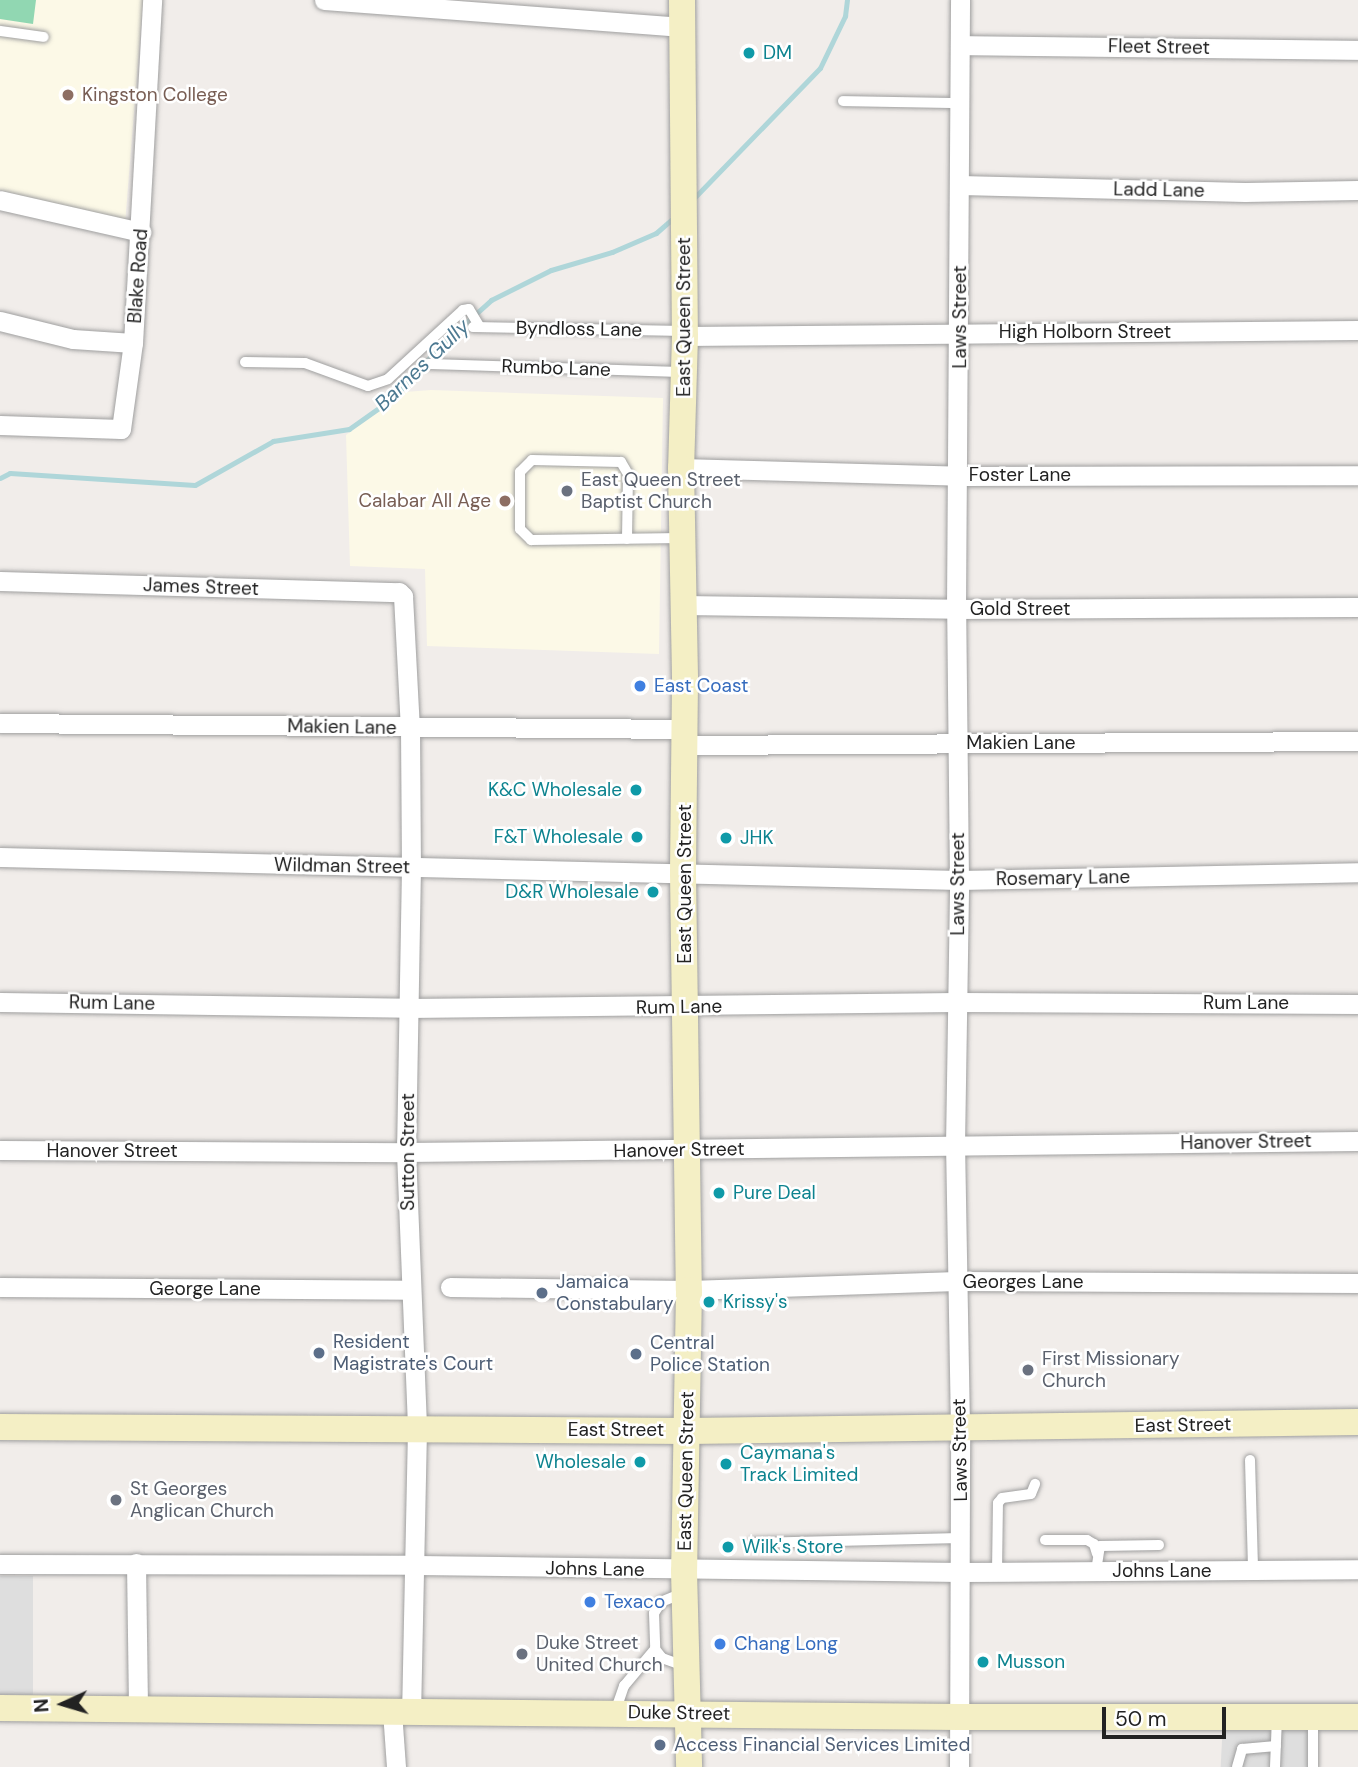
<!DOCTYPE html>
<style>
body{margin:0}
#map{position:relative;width:1358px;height:1767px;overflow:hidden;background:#f1edea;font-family:"DM Sans",sans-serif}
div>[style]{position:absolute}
.education>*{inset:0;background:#fcf9e7}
.pitch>*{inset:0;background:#91d7b2}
.parking>*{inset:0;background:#dedede;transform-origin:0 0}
.stream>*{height:5px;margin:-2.5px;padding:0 2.5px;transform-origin:2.5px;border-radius:2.5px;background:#afd6d9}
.roads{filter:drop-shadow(0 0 2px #9f9f9f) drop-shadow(0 0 2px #9f9f9f)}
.service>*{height:10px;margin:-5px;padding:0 5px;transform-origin:5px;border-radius:5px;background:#fff}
.minor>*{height:19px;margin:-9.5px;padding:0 9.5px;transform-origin:9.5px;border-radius:9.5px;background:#fff}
.secondary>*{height:26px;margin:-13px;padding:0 13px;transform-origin:13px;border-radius:13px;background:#f4efc5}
.dots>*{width:19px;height:19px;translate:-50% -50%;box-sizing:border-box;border:4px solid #fff;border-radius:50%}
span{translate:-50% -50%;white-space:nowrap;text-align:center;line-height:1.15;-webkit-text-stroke:5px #fff;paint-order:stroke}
.street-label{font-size:19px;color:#222}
.culture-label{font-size:19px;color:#0d838f}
.left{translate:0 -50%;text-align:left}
.right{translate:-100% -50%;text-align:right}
.education-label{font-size:19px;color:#785e54}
.worship-label{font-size:19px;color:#5b616d}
.shop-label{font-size:19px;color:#366cbe}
.service-label{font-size:19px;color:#4e5e75}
.water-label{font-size:21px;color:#4c7991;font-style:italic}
.north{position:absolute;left:28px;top:1669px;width:70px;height:70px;-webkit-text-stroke:5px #fff;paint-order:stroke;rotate:266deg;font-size:19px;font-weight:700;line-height:28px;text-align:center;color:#222}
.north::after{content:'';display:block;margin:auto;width:24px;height:32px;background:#222;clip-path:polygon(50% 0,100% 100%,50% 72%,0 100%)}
.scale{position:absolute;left:1102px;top:1707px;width:124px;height:32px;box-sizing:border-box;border:4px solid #222;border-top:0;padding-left:9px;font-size:21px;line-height:24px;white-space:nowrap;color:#222;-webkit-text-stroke:5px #fff;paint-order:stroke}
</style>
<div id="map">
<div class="education">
<i style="clip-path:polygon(0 0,143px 0,125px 224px,0 190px)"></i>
<i style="clip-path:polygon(431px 390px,663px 398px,659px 654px,427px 646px,425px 569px,350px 566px,346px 435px,405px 392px)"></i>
</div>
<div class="pitch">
<i style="clip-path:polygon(0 0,36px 0,33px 24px,0 19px)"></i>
</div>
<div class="parking">
<i style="left:0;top:1576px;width:33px;height:119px"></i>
<i style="left:1223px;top:1722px;width:95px;height:45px;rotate:3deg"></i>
</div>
<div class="stream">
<i style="left:694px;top:198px;width:181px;rotate:-45.9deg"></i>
<i style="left:820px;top:68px;width:58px;rotate:-64.3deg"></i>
<i style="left:845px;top:16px;width:16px;rotate:-83deg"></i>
<i style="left:0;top:478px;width:11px;rotate:-27deg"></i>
<i style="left:10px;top:473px;width:185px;rotate:3.7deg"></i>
<i style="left:195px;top:485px;width:90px;rotate:-29.4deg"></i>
<i style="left:273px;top:441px;width:77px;rotate:-9deg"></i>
<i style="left:349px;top:429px;width:54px;rotate:-35.2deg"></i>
<i style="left:393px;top:398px;width:70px;rotate:-47.9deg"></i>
<i style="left:440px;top:346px;width:69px;rotate:-42deg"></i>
<i style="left:491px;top:300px;width:67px;rotate:-26.6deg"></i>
<i style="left:551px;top:270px;width:64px;rotate:-16.4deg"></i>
<i style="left:612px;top:252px;width:48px;rotate:-23.4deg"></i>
<i style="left:656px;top:233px;width:20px;rotate:-41deg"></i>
</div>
<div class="roads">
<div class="service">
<i style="left:0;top:31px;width:44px;rotate:7.8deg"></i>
<i style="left:843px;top:101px;width:117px;rotate:1deg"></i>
<i style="left:473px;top:327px;width:211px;rotate:1.1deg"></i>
<i style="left:245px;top:362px;width:60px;rotate:1deg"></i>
<i style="left:305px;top:363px;width:67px;rotate:20.1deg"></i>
<i style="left:368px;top:386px;width:21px;rotate:-19deg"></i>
<i style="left:388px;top:379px;width:102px;rotate:-42.6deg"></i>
<i style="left:463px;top:310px;width:6px;rotate:-9deg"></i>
<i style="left:469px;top:309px;width:21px;rotate:59deg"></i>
<i style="left:428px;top:364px;width:255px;rotate:1.8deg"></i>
<i style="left:627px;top:539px;width:65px;rotate:-89.1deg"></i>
<i style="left:628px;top:474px;width:14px;rotate:-120deg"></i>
<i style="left:621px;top:462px;width:89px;rotate:-178.7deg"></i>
<i style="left:532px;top:460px;width:17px;rotate:135deg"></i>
<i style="left:520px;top:472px;width:57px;rotate:90deg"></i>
<i style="left:520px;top:529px;width:16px;rotate:45deg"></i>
<i style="left:531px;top:540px;width:151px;rotate:-0.8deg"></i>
<i style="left:1250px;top:1460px;width:110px;rotate:88.4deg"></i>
<i style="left:1045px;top:1540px;width:42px"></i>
<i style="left:1087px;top:1540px;width:8px;rotate:30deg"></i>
<i style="left:1094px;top:1544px;width:10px;rotate:73deg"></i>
<i style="left:753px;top:1543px;width:207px;rotate:-1.4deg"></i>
<i style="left:1096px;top:1571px;width:25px;rotate:-81deg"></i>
<i style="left:1100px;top:1546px;width:59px;rotate:-1deg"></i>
<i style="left:997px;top:1572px;width:69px;rotate:-89.2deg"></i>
<i style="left:998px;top:1503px;width:6px;rotate:-51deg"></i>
<i style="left:1002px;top:1498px;width:29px;rotate:-8deg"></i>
<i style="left:1031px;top:1494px;width:11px;rotate:-68deg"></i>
<i style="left:683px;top:1593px;width:24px;rotate:158deg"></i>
<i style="left:661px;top:1602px;width:13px;rotate:122deg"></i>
<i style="left:654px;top:1613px;width:36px;rotate:88deg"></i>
<i style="left:655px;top:1649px;width:11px;rotate:52deg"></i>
<i style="left:662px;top:1658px;width:23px;rotate:20deg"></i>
<i style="left:615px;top:1712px;width:28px;rotate:-71deg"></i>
<i style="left:624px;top:1686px;width:48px;rotate:-50deg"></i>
<i style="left:1237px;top:1767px;width:19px;rotate:-74deg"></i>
<i style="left:1242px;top:1749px;width:34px;rotate:-5deg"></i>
<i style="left:1275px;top:1767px;width:50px;rotate:-87.7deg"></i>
<i style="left:1313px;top:1767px;width:50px;rotate:-90deg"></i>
</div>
<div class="minor">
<i style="left:324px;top:0;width:360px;rotate:4.3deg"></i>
<i style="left:960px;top:45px;width:398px;rotate:0.7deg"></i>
<i style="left:960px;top:185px;width:285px;rotate:1.4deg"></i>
<i style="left:1245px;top:192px;width:113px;rotate:-1deg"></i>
<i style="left:0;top:200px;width:145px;rotate:12.8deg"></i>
<i style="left:0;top:321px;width:75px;rotate:13.9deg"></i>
<i style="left:73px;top:339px;width:60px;rotate:3.8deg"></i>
<i style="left:685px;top:336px;width:673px;rotate:-0.51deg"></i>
<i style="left:0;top:425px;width:121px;rotate:1.9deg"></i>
<i style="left:121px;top:429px;width:87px;rotate:-82.1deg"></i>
<i style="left:133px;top:343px;width:344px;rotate:-86.8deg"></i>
<i style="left:681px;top:468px;width:279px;rotate:1.6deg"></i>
<i style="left:960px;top:476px;width:398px;rotate:-0.1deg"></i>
<i style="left:0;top:581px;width:399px;rotate:1.6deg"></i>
<i style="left:399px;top:592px;width:6px;rotate:45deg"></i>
<i style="left:403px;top:596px;width:132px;rotate:87deg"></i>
<i style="left:410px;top:728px;width:139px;rotate:89.6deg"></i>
<i style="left:411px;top:867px;width:285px;rotate:91deg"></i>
<i style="left:406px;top:1152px;width:277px;rotate:87.7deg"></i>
<i style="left:417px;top:1429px;width:282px;rotate:91.2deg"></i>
<i style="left:683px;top:605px;width:273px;rotate:0.8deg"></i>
<i style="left:956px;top:609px;width:402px;rotate:-0.3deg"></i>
<i style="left:0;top:723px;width:684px;rotate:0.5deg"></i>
<i style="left:685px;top:745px;width:673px;rotate:-0.34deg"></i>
<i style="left:0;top:857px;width:959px;rotate:1.37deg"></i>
<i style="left:959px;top:880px;width:399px;rotate:-1.1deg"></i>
<i style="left:0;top:1002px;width:408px;rotate:0.8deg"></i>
<i style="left:408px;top:1008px;width:549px;rotate:-0.63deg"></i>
<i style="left:957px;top:1002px;width:401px;rotate:0.3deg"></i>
<i style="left:0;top:1150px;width:406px;rotate:0.3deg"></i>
<i style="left:406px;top:1152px;width:952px;rotate:-0.66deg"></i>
<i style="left:0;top:1287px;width:410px;rotate:0.4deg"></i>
<i style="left:450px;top:1287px;width:239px;rotate:0.7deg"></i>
<i style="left:689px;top:1290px;width:268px;rotate:-1.9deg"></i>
<i style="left:957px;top:1281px;width:401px;rotate:0.3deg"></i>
<i style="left:136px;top:1563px;width:145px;rotate:89.2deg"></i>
<i style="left:0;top:1564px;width:416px;rotate:0.1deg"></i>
<i style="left:416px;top:1565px;width:544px;rotate:0.74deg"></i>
<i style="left:960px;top:1572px;width:398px;rotate:-0.4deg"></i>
<i style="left:392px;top:1711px;width:56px;rotate:85.9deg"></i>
<i style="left:959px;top:1767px;width:339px;rotate:-89.8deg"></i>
<i style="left:960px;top:1428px;width:282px;rotate:-91deg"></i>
<i style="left:955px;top:1146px;width:266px;rotate:-89.1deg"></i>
<i style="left:959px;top:880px;width:271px;rotate:-90.6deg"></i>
<i style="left:956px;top:609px;width:609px;rotate:-89.62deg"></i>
</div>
<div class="secondary">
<i style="left:682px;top:0;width:336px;rotate:89.5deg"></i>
<i style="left:685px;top:336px;width:132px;rotate:91.7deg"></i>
<i style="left:681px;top:468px;width:213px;rotate:88.9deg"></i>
<i style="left:685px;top:681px;width:192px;rotate:90.6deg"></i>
<i style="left:683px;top:873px;width:417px;rotate:89.2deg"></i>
<i style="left:689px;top:1290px;width:281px;rotate:91deg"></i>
<i style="left:684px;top:1571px;width:196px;rotate:88.5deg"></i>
<i style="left:0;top:1427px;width:688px;rotate:0.33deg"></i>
<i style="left:688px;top:1431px;width:670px;rotate:-0.77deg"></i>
<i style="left:0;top:1708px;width:959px;rotate:0.54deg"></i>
<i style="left:959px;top:1717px;width:399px"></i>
</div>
</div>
<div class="dots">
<i style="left:749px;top:53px;background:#0f9aa8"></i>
<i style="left:68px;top:95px;background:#8d6e63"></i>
<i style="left:567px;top:491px;background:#6b7280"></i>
<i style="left:505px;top:501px;background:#8d6e63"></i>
<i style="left:640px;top:686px;background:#3f7fe0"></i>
<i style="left:636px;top:790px;background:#0f9aa8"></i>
<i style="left:637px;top:837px;background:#0f9aa8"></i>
<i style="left:726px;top:838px;background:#0f9aa8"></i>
<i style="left:653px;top:892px;background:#0f9aa8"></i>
<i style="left:719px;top:1193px;background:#0f9aa8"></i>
<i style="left:542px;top:1293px;background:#5c6f8a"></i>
<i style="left:709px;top:1302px;background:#0f9aa8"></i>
<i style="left:319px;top:1353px;background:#5c6f8a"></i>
<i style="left:636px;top:1354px;background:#5c6f8a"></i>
<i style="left:1028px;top:1370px;background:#6b7280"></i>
<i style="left:640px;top:1462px;background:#0f9aa8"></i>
<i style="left:726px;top:1464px;background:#0f9aa8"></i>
<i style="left:116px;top:1500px;background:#6b7280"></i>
<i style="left:728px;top:1547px;background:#0f9aa8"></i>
<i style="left:590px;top:1602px;background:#3f7fe0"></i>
<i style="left:720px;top:1644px;background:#3f7fe0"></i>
<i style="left:522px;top:1654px;background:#6b7280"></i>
<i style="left:983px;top:1662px;background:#0f9aa8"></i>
<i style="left:660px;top:1745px;background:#5c6f8a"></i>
</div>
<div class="street-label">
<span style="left:1159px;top:47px;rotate:1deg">Fleet Street</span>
<span style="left:1159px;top:190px;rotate:1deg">Ladd Lane</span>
<span style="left:138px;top:276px;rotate:-86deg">Blake Road</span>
<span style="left:684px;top:317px;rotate:-90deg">East Queen Street</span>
<span style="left:960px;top:317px;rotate:-90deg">Laws Street</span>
<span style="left:579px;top:329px;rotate:1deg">Byndloss Lane</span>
<span style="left:1085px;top:332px">High Holborn Street</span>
<span style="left:556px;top:368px;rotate:2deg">Rumbo Lane</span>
<span style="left:1020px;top:475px">Foster Lane</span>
<span style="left:201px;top:587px;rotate:2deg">James Street</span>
<span style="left:1020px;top:609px">Gold Street</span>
<span style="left:342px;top:727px;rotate:1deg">Makien Lane</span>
<span style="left:1021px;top:743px">Makien Lane</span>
<span style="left:342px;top:866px;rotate:1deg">Wildman Street</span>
<span style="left:1063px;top:878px;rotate:-1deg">Rosemary Lane</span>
<span style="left:685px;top:884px;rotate:-90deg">East Queen Street</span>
<span style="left:958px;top:884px;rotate:-90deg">Laws Street</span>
<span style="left:112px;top:1003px;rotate:1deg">Rum Lane</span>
<span style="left:1246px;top:1003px">Rum Lane</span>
<span style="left:679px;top:1007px;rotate:-1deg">Rum Lane</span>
<span style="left:1246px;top:1142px;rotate:-1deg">Hanover Street</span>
<span style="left:679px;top:1150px;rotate:-1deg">Hanover Street</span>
<span style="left:112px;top:1151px">Hanover Street</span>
<span style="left:408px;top:1152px;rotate:-90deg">Sutton Street</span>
<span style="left:1023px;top:1282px">Georges Lane</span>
<span style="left:205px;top:1289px">George Lane</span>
<span style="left:1183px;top:1425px;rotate:-1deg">East Street</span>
<span style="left:616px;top:1430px">East Street</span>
<span style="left:960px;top:1450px;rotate:-91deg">Laws Street</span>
<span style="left:686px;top:1471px;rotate:-89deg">East Queen Street</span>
<span style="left:595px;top:1569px;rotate:1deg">Johns Lane</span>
<span style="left:1162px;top:1571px">Johns Lane</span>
<span style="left:679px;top:1713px;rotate:1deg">Duke Street</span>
</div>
<div class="culture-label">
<span class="left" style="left:763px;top:53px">DM</span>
<span class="right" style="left:622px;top:790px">K&amp;C Wholesale</span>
<span class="right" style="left:623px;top:837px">F&amp;T Wholesale</span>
<span class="left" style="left:740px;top:838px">JHK</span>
<span class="right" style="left:639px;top:892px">D&amp;R Wholesale</span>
<span class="left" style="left:733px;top:1193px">Pure Deal</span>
<span class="left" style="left:723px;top:1302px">Krissy's</span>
<span class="left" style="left:740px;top:1464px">Caymana's<br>Track Limited</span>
<span class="right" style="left:626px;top:1462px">Wholesale</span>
<span class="left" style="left:742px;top:1547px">Wilk's Store</span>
<span class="left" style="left:997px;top:1662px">Musson</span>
</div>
<div class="education-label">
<span class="left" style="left:82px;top:95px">Kingston College</span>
<span class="right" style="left:491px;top:501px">Calabar All Age</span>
</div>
<div class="worship-label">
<span class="left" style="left:581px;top:491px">East Queen Street<br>Baptist Church</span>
<span class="left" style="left:1042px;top:1370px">First Missionary<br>Church</span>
<span class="left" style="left:130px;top:1500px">St Georges<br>Anglican Church</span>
<span class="left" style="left:536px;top:1654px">Duke Street<br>United Church</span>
</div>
<div class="shop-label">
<span class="left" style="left:654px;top:686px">East Coast</span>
<span class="left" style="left:604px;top:1602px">Texaco</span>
<span class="left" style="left:734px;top:1644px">Chang Long</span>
</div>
<div class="service-label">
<span class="left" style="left:556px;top:1293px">Jamaica<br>Constabulary</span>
<span class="left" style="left:333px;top:1353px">Resident<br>Magistrate's Court</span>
<span class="left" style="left:650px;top:1354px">Central<br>Police Station</span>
<span class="left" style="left:674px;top:1745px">Access Financial Services Limited</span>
</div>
<div class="water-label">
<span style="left:422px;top:365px;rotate:-44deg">Barnes Gully</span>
</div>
<div class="north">N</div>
<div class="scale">50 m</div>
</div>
